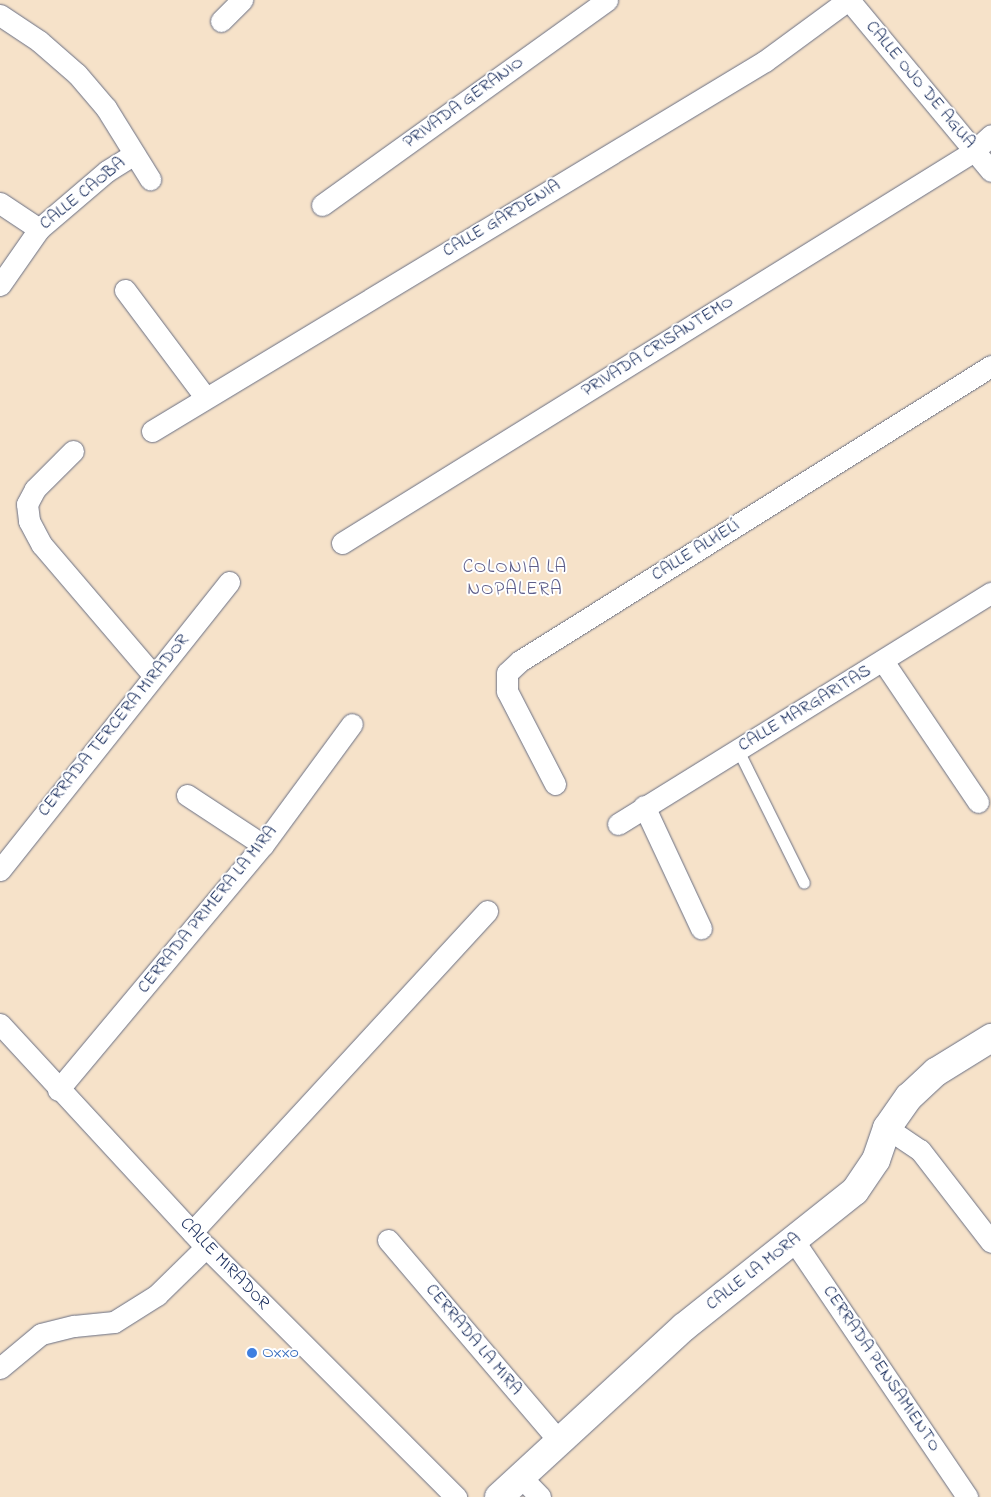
<!DOCTYPE html>
<meta charset="utf-8">
<style>
body{margin:0}
#map{position:relative;width:991px;height:1497px;overflow:hidden;background:#f6e2c9;font-family:"Indie Flower",sans-serif}
div>[style]{position:absolute}
.roads{filter:drop-shadow(0 0 1px #686e83) drop-shadow(0 0 1px #686e83)}
.service>*{height:11px;margin:-5.5px;padding:0 5.5px;transform-origin:5.5px;border-radius:5.5px;background:#fff}
.minor>*{height:21px;margin:-10.5px;padding:0 10.5px;transform-origin:10.5px;border-radius:10.5px;background:#fff}
.tertiary>*{height:28px;margin:-14px;padding:0 14px;transform-origin:14px;border-radius:14px;background:#fff}
.dots>*{width:14px;height:14px;translate:-50% -50%;box-sizing:border-box;border:2px solid #fff;border-radius:50%}
span{translate:-50% -50%;white-space:nowrap;text-align:center;line-height:1.15;-webkit-text-stroke:4px #fff;paint-order:stroke}
.street-label{font-size:18px;color:#1b2f5e}
.shop-label{font-size:18px;color:#366cbe}
.left{translate:0 -50%;text-align:left}
.neighbourhood-label{font-size:19px;color:#5e5e8a;letter-spacing:1px}
</style>
<div id="map">
<div class="roads">
<div class="service">
<i style="left:738px;top:750px;width:148px;rotate:63.6deg"></i>
</div>
<div class="minor">
<i style="left:849px;top:0;width:222px;rotate:50.3deg"></i>
<i style="left:0;top:15px;width:47px;rotate:33.7deg"></i>
<i style="left:39px;top:41px;width:50px;rotate:41deg"></i>
<i style="left:77px;top:74px;width:45px;rotate:49.5deg"></i>
<i style="left:106px;top:108px;width:84px;rotate:58.2deg"></i>
<i style="left:221px;top:21px;width:30px;rotate:-45deg"></i>
<i style="left:0;top:203px;width:47px;rotate:33.7deg"></i>
<i style="left:322px;top:205px;width:351px;rotate:-35.7deg"></i>
<i style="left:0;top:285px;width:68px;rotate:-55.1deg"></i>
<i style="left:39px;top:229px;width:89px;rotate:-40.5deg"></i>
<i style="left:107px;top:171px;width:32px;rotate:-32deg"></i>
<i style="left:125px;top:290px;width:134px;rotate:53.2deg"></i>
<i style="left:152px;top:431px;width:716px;rotate:-31.11deg"></i>
<i style="left:765px;top:61px;width:103px;rotate:-36.3deg"></i>
<i style="left:73px;top:451px;width:54px;rotate:135deg"></i>
<i style="left:35px;top:489px;width:17px;rotate:118deg"></i>
<i style="left:27px;top:504px;width:17px;rotate:83deg"></i>
<i style="left:29px;top:521px;width:27px;rotate:62deg"></i>
<i style="left:42px;top:545px;width:172px;rotate:49.5deg"></i>
<i style="left:342px;top:543px;width:744px;rotate:-31.81deg"></i>
<i style="left:974px;top:151px;width:23px;rotate:-43deg"></i>
<i style="left:883px;top:661px;width:170px;rotate:56deg"></i>
<i style="left:555px;top:784px;width:105px;rotate:-117.3deg"></i>
<i style="left:507px;top:691px;width:18px;rotate:-90deg"></i>
<i style="left:507px;top:673px;width:18px;rotate:-43deg"></i>
<i style="left:520px;top:661px;width:556px;rotate:-32.06deg"></i>
<i style="left:187px;top:795px;width:91px;rotate:33.3deg"></i>
<i style="left:644px;top:806px;width:135px;rotate:65deg"></i>
<i style="left:618px;top:824px;width:439px;rotate:-31.8deg"></i>
<i style="left:0;top:870px;width:368px;rotate:-51.5deg"></i>
<i style="left:0;top:1024px;width:304px;rotate:47.3deg"></i>
<i style="left:206px;top:1247px;width:354px;rotate:45deg"></i>
<i style="left:58px;top:1090px;width:319px;rotate:-50.1deg"></i>
<i style="left:263px;top:845px;width:150px;rotate:-53.7deg"></i>
<i style="left:887px;top:1128px;width:40px;rotate:34deg"></i>
<i style="left:920px;top:1150px;width:116px;rotate:52.3deg"></i>
<i style="left:192px;top:1232px;width:436px;rotate:-47.4deg"></i>
<i style="left:388px;top:1240px;width:262px;rotate:49.6deg"></i>
<i style="left:794px;top:1241px;width:309px;rotate:55.9deg"></i>
<i style="left:0;top:1368px;width:53px;rotate:-39.7deg"></i>
<i style="left:41px;top:1334px;width:34px;rotate:-14deg"></i>
<i style="left:74px;top:1326px;width:40px;rotate:-5.7deg"></i>
<i style="left:114px;top:1322px;width:51px;rotate:-32.1deg"></i>
<i style="left:157px;top:1295px;width:69px;rotate:-44.4deg"></i>
<i style="left:520px;top:1476px;width:29px;rotate:46deg"></i>
</div>
<div class="tertiary">
<i style="left:499px;top:1497px;width:251px;rotate:-42.6deg"></i>
<i style="left:684px;top:1327px;width:218px;rotate:-38.5deg"></i>
<i style="left:855px;top:1191px;width:37px;rotate:-56deg"></i>
<i style="left:876px;top:1160px;width:34px;rotate:-71deg"></i>
<i style="left:887px;top:1128px;width:38px;rotate:-55deg"></i>
<i style="left:909px;top:1097px;width:37px;rotate:-43deg"></i>
<i style="left:936px;top:1072px;width:65px;rotate:-31.7deg"></i>
</div>
</div>
<div class="dots">
<i style="left:252px;top:1353px;background:#3f7fe0"></i>
</div>
<div class="street-label">
<span style="left:920px;top:85px;rotate:50deg">CALLE OJO DE AGUA</span>
<span style="left:464px;top:103px;rotate:-36deg">PRIVADA GERANIO</span>
<span style="left:83px;top:194px;rotate:-39deg">CALLE CAOBA</span>
<span style="left:502px;top:219px;rotate:-31deg">CALLE GARDENIA</span>
<span style="left:658px;top:347px;rotate:-32deg">PRIVADA CRISANTEMO</span>
<span style="left:696px;top:551px;rotate:-32deg">CALLE ALHELÍ</span>
<span style="left:805px;top:709px;rotate:-31deg">CALLE MARGARITAS</span>
<span style="left:114px;top:726px;rotate:-51deg">CERRADA TERCERA MIRADOR</span>
<span style="left:208px;top:910px;rotate:-51deg">CERRADA PRIMERA LA MIRA</span>
<span style="left:224px;top:1264px;rotate:46deg">CALLE MIRADOR</span>
<span style="left:754px;top:1272px;rotate:-38deg">CALLE LA MORA</span>
<span style="left:473px;top:1340px;rotate:50deg">CERRADA LA MIRA</span>
<span style="left:881px;top:1369px;rotate:56deg">CERRADA PENSAMIENTO</span>
</div>
<div class="shop-label">
<span class="left" style="left:262px;top:1353px">Oxxo</span>
</div>
<div class="neighbourhood-label">
<span style="left:515px;top:579px">COLONIA LA<br>NOPALERA</span>
</div>
</div>
